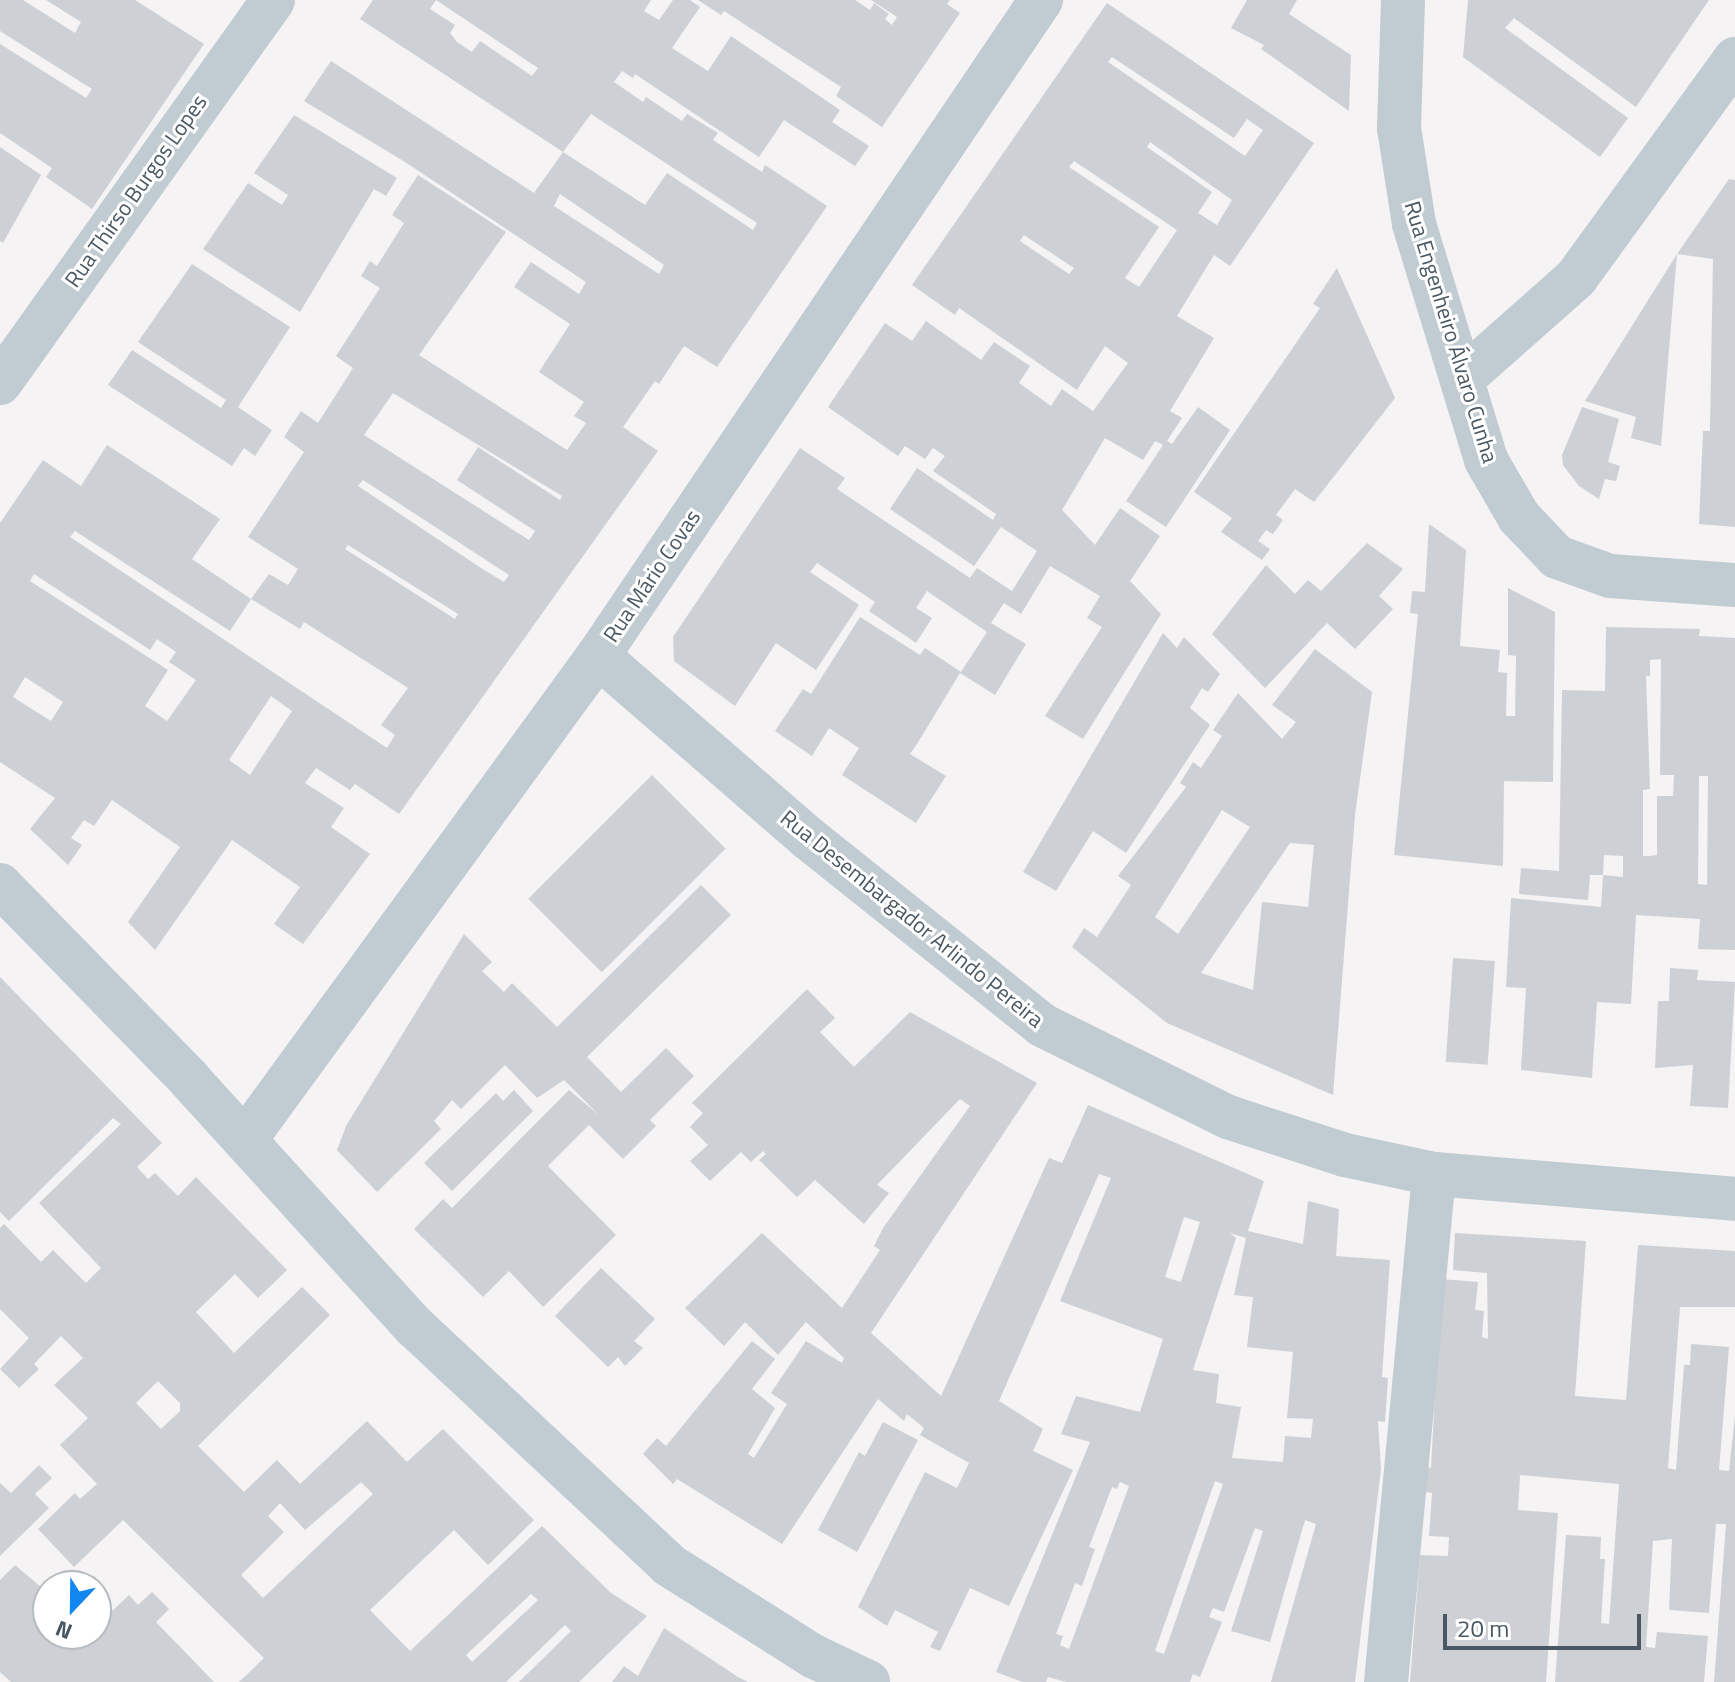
<!DOCTYPE html>
<meta charset="utf-8">
<style>
body{margin:0}
#map{position:relative;width:1735px;height:1682px;overflow:hidden;background:#f5f3f3;font-family:"Titillium Web",sans-serif}
div>[style]{position:absolute}
.building>*{inset:0;background:#cdd0d5;transform-origin:0 0}
.street>*{height:44px;margin:-22px;padding:0 22px;transform-origin:22px;border-radius:22px;background:#c0cbd2}
span{translate:-50% -50%;white-space:nowrap;text-align:center;line-height:1.15;-webkit-text-stroke:6px #fff;paint-order:stroke}
.street-label{font-size:22px;color:#495862}
.north{position:absolute;left:32px;top:1570px;width:80px;height:80px;box-sizing:border-box;background:#fff;border:2px solid #b6bcc0;border-radius:50%;rotate:202deg;font-size:22px;font-weight:700;line-height:32px;text-align:center;color:#495862}
.north::after{content:'';display:block;margin:auto;width:28px;height:36px;background:#1287ef;clip-path:polygon(50% 0,100% 100%,50% 72%,0 100%)}
.scale{position:absolute;left:1443px;top:1614px;width:198px;height:36px;box-sizing:border-box;border:4px solid #495862;border-top:0;padding-left:10px;font-size:24px;line-height:28px;white-space:nowrap;color:#495862;-webkit-text-stroke:6px #fff;paint-order:stroke}
</style>
<div id="map">
<div class="building">
<i style="clip-path:polygon(0 0,23px 0,75px 33px,81px 22px,46px 0,135px 0,204px 44px,92px 209px,46px 177px,52px 168px,0 133px,0 44px,86px 98px,92px 89px,0 31px)"></i>
<i style="clip-path:polygon(evenodd,373px 0,651px 0,644px 11px,659px 20px,673px 0,690px 0,700px 7px,672px 48px,708px 71px,731px 36px,840px 110px,832px 122px,869px 146px,855px 166px,784px 120px,759px 157px,635px 74px,633px 78px,622px 71px,614px 82px,643px 102px,646px 97px,682px 121px,687px 114px,718px 133px,713px 140px,762px 172px,765px 165px,827px 206px,717px 367px,684px 346px,659px 384px,655px 381px,623px 427px,658px 451px,399px 814px,355px 784px,350px 790px,316px 768px,305px 783px,344px 808px,331px 827px,370px 854px,303px 944px,274px 924px,300px 887px,232px 840px,155px 950px,128px 922px,180px 847px,112px 800px,94px 826px,84px 820px,71px 838px,82px 845px,68px 865px,30px 829px,55px 798px,0 762px,0 523px,43px 460px,81px 486px,107px 445px,220px 519px,192px 559px,251px 599px,230px 631px,75px 531px,70px 537px,387px 748px,395px 735px,381px 725px,408px 688px,304px 622px,300px 629px,251px 599px,269px 574px,288px 585px,298px 569px,248px 537px,304px 452px,284px 437px,301px 411px,318px 423px,353px 368px,336px 356px,380px 288px,361px 276px,370px 261px,377px 266px,404px 223px,392px 215px,418px 175px,506px 232px,419px 355px,567px 450px,586px 423px,574px 416px,584px 402px,539px 372px,570px 324px,514px 287px,531px 262px,579px 294px,586px 282px,405px 162px,304px 101px,331px 61px,534px 193px,563px 152px,360px 19px,373px 0,436px 0,538px 68px,532px 76px,480px 41px,472px 52px,457px 42px,450px 33px,455px 25px,430px 9px,436px 0,373px 0,591px 114px,757px 223px,753px 230px,667px 173px,645px 205px,563px 152px,591px 114px,373px 0,560px 194px,664px 265px,659px 274px,554px 206px,560px 194px,373px 0,393px 393px,562px 496px,560px 500px,478px 447px,457px 480px,535px 531px,529px 540px,364px 435px,393px 393px,373px 0,363px 480px,509px 575px,507px 578px,504px 582px,481px 568px,358px 486px,363px 480px,373px 0,348px 545px,458px 614px,455px 619px,345px 549px,348px 545px,373px 0,34px 574px,150px 650px,157px 639px,176px 652px,169px 662px,196px 680px,167px 721px,145px 706px,168px 670px,30px 581px,34px 574px,373px 0,25px 677px,63px 702px,51px 721px,13px 697px,25px 677px,373px 0,271px 696px,292px 711px,250px 775px,229px 760px,271px 696px)"></i>
<i style="clip-path:polygon(698px 0,855px 0,870px 10px,874px 3px,889px 14px,885px 19px,892px 25px,897px 17px,871px 0,950px 0,947px 4px,960px 13px,882px 127px,836px 96px,841px 87px,724px 11px,721px 15px)"></i>
<i style="clip-path:polygon(1247px 0,1297px 0,1289px 14px,1351px 55px,1349px 111px,1261px 49px,1264px 45px,1231px 28px)"></i>
<i style="clip-path:polygon(1468px 0,1709px 0,1636px 107px,1514px 18px,1505px 28px,1628px 118px,1600px 157px,1463px 57px)"></i>
<i style="clip-path:polygon(evenodd,1107px 3px,1314px 143px,1230px 266px,1214px 255px,1177px 316px,1214px 338px,1170px 411px,1182px 418px,1167px 441px,1172px 444px,1198px 407px,1230px 430px,1166px 527px,1126px 501px,1163px 445px,1155px 441px,1143px 460px,1105px 438px,1062px 510px,1095px 545px,1120px 508px,1160px 536px,1130px 581px,1161px 614px,1083px 739px,1045px 716px,1102px 627px,1087px 618px,1100px 596px,1050px 566px,1021px 614px,1004px 603px,991px 623px,1026px 644px,995px 695px,960px 673px,917px 744px,910px 754px,946px 776px,916px 823px,842px 775px,859px 748px,829px 728px,812px 756px,775px 731px,803px 689px,811px 694px,860px 617px,920px 655px,925px 648px,961px 672px,987px 632px,927px 591px,916px 608px,932px 618px,916px 643px,869px 611px,875px 602px,817px 563px,810px 572px,859px 605px,816px 670px,776px 643px,735px 706px,674px 661px,673px 637px,800px 448px,845px 478px,837px 489px,970px 578px,977px 568px,1012px 591px,1037px 551px,1001px 527px,974px 566px,890px 509px,917px 468px,993px 520px,996px 514px,933px 471px,945px 456px,933px 448px,925px 459px,905px 446px,898px 456px,828px 407px,885px 323px,912px 341px,926px 321px,981px 360px,994px 342px,1030px 366px,1019px 383px,1051px 406px,1062px 389px,1093px 411px,1128px 363px,1105px 346px,1077px 390px,959px 308px,955px 315px,912px 285px,1107px 3px,1112px 57px,1234px 138px,1247px 119px,1263px 130px,1245px 156px,1108px 62px,1112px 57px,1107px 3px,1150px 142px,1232px 200px,1217px 225px,1198px 213px,1212px 192px,1147px 147px,1150px 142px,1107px 3px,1074px 161px,1177px 230px,1139px 287px,1125px 278px,1159px 227px,1069px 167px,1074px 161px,1107px 3px,1024px 235px,1074px 268px,1069px 274px,1020px 241px,1024px 235px)"></i>
<i style="clip-path:polygon(294px 115px,397px 178px,386px 196px,374px 189px,300px 312px,203px 249px,248px 183px,282px 205px,288px 195px,254px 173px)"></i>
<i style="clip-path:polygon(0 147px,41px 175px,3px 243px,0 241px)"></i>
<i style="clip-path:polygon(1729px 179px,1735px 180px,1735px 527px,1699px 524px,1703px 431px,1710px 431px,1713px 259px,1677px 254px)"></i>
<i style="clip-path:polygon(1677px 254px,1661px 446px,1631px 438px,1636px 417px,1585px 401px)"></i>
<i style="clip-path:polygon(192px 264px,290px 327px,238px 407px,272px 430px,255px 456px,244px 448px,232px 466px,108px 385px,132px 350px,221px 408px,226px 400px,138px 342px)"></i>
<i style="clip-path:polygon(1337px 268px,1395px 398px,1314px 502px,1295px 489px,1276px 515px,1283px 520px,1273px 534px,1266px 530px,1258px 541px,1270px 549px,1262px 560px,1221px 532px,1232px 518px,1194px 492px,1320px 308px,1313px 304px)"></i>
<i style="clip-path:polygon(1582px 407px,1619px 419px,1608px 462px,1620px 466px,1616px 481px,1605px 479px,1599px 499px,1579px 486px,1563px 465px,1562px 455px)"></i>
<i style="clip-path:polygon(1429px 524px,1466px 550px,1460px 646px,1500px 650px,1498px 672px,1507px 673px,1506px 716px,1515px 716px,1516px 656px,1508px 655px,1508px 588px,1555px 612px,1553px 782px,1504px 781px,1503px 866px,1394px 855px,1418px 614px,1410px 613px,1412px 591px,1425px 592px)"></i>
<i style="clip-path:polygon(1367px 543px,1403px 569px,1379px 596px,1393px 609px,1355px 649px,1327px 623px,1265px 688px,1212px 634px,1266px 565px,1295px 594px,1308px 580px,1321px 591px)"></i>
<i style="clip-path:polygon(evenodd,1606px 627px,1700px 629px,1699px 636px,1735px 638px,1735px 950px,1698px 949px,1700px 919px,1636px 915px,1631px 1004px,1597px 1002px,1592px 1078px,1521px 1070px,1526px 988px,1506px 987px,1511px 898px,1601px 907px,1603px 875px,1623px 877px,1623px 856px,1604px 855px,1603px 875px,1590px 875px,1588px 900px,1519px 894px,1521px 868px,1559px 871px,1562px 690px,1605px 691px,1606px 627px,1661px 659px,1660px 775px,1674px 775px,1673px 796px,1657px 796px,1657px 855px,1650px 856px,1643px 856px,1643px 790px,1650px 789px,1646px 676px,1650px 676px,1650px 660px,1661px 659px,1606px 627px,1699px 776px,1708px 776px,1707px 885px,1698px 884px,1699px 776px)"></i>
<i style="clip-path:polygon(1163px 633px,1177px 648px,1184px 637px,1220px 674px,1208px 692px,1202px 688px,1190px 708px,1210px 725px,1126px 853px,1093px 831px,1056px 891px,1023px 872px)"></i>
<i style="clip-path:polygon(evenodd,1315px 649px,1372px 692px,1355px 815px,1333px 1095px,1167px 1023px,1072px 947px,1084px 928px,1097px 937px,1131px 885px,1118px 876px,1186px 787px,1180px 783px,1193px 762px,1201px 768px,1222px 736px,1213px 730px,1238px 693px,1282px 739px,1296px 722px,1272px 705px,1315px 649px,1222px 810px,1250px 827px,1178px 934px,1155px 917px,1222px 810px,1315px 649px,1290px 843px,1314px 845px,1308px 907px,1262px 902px,1253px 990px,1201px 973px,1290px 843px)"></i>
<i style="left:652px;top:775px;width:104px;height:175px;rotate:45deg"></i>
<i style="clip-path:polygon(701px 885px,731px 915px,587px 1057px,621px 1092px,666px 1048px,694px 1076px,650px 1120px,656px 1126px,623px 1159px,589px 1125px,548px 1166px,616px 1235px,543px 1307px,509px 1271px,483px 1297px,414px 1229px,443px 1199px,452px 1208px,569px 1090px,599px 1115px,564px 1080px,537px 1098px,505px 1065px,461px 1109px,452px 1100px,434px 1121px,441px 1129px,377px 1192px,337px 1150px,346px 1126px,464px 934px,492px 962px,482px 971px,504px 992px,512px 983px,557px 1027px)"></i>
<i style="left:1453px;top:958px;width:42px;height:104px;rotate:4deg"></i>
<i style="clip-path:polygon(1670px 968px,1698px 970px,1697px 980px,1735px 982px,1728px 1108px,1690px 1106px,1693px 1065px,1655px 1068px,1658px 1001px,1669px 1001px)"></i>
<i style="clip-path:polygon(evenodd,0 977px,162px 1143px,137px 1167px,148px 1179px,155px 1173px,178px 1196px,196px 1177px,287px 1270px,258px 1298px,235px 1274px,196px 1312px,234px 1353px,302px 1287px,330px 1315px,198px 1446px,244px 1492px,277px 1460px,300px 1484px,367px 1421px,407px 1462px,443px 1429px,534px 1520px,488px 1565px,454px 1530px,370px 1610px,410px 1651px,542px 1526px,611px 1593px,647px 1616px,579px 1682px,519px 1682px,571px 1631px,565px 1625px,506px 1682px,239px 1682px,264px 1658px,123px 1520px,74px 1567px,38px 1529px,75px 1493px,80px 1499px,97px 1484px,60px 1445px,88px 1418px,54px 1385px,83px 1358px,61px 1336px,34px 1364px,39px 1369px,19px 1388px,0 1369px,29px 1338px,0 1309px,0 1228px,4px 1224px,41px 1262px,53px 1250px,86px 1283px,101px 1268px,39px 1203px,121px 1124px,113px 1118px,9px 1221px,0 1212px,0 977px,158px 1381px,180px 1403px,180px 1411px,161px 1429px,136px 1403px,158px 1381px,0 977px,361px 1482px,373px 1494px,263px 1598px,241px 1575px,284px 1532px,268px 1516px,280px 1503px,305px 1530px,361px 1482px,0 977px,531px 1594px,538px 1600px,472px 1662px,466px 1655px,531px 1594px)"></i>
<i style="clip-path:polygon(evenodd,807px 989px,835px 1018px,820px 1032px,854px 1067px,910px 1012px,1037px 1083px,871px 1333px,941px 1396px,1049px 1158px,1062px 1163px,1088px 1105px,1264px 1181px,1248px 1231px,1303px 1244px,1308px 1201px,1339px 1209px,1336px 1256px,1390px 1260px,1382px 1377px,1388px 1378px,1385px 1422px,1378px 1421px,1381px 1469px,1355px 1682px,1271px 1682px,1316px 1524px,1305px 1520px,1270px 1642px,1231px 1631px,1263px 1531px,1255px 1528px,1224px 1612px,1213px 1608px,1209px 1617px,1222px 1622px,1200px 1677px,1193px 1674px,1190px 1682px,1066px 1682px,1048px 1677px,1046px 1682px,1023px 1682px,996px 1672px,1090px 1442px,1061px 1434px,1076px 1396px,1140px 1412px,1163px 1339px,1060px 1301px,1111px 1178px,1099px 1174px,999px 1401px,1043px 1429px,1033px 1451px,1073px 1470px,1009px 1606px,970px 1588px,940px 1651px,930px 1647px,938px 1632px,895px 1610px,887px 1626px,858px 1607px,925px 1472px,957px 1488px,969px 1463px,920px 1435px,924px 1428px,907px 1414px,904px 1421px,878px 1399px,782px 1544px,677px 1479px,673px 1484px,643px 1454px,657px 1438px,666px 1446px,752px 1341px,775px 1359px,752px 1389px,775px 1408px,748px 1454px,754px 1458px,787px 1404px,771px 1393px,806px 1341px,842px 1363px,844px 1358px,806px 1322px,778px 1355px,745px 1322px,724px 1346px,685px 1308px,762px 1233px,842px 1308px,880px 1250px,874px 1246px,883px 1228px,970px 1106px,960px 1099px,877px 1185px,889px 1193px,864px 1224px,815px 1180px,797px 1197px,759px 1160px,766px 1154px,763px 1151px,751px 1162px,741px 1152px,710px 1181px,690px 1161px,708px 1145px,690px 1127px,703px 1113px,692px 1103px,807px 989px,1184px 1217px,1200px 1222px,1181px 1282px,1165px 1277px,1184px 1217px,807px 989px,1230px 1233px,1246px 1238px,1234px 1295px,1253px 1297px,1247px 1347px,1293px 1352px,1287px 1418px,1313px 1419px,1311px 1438px,1285px 1436px,1283px 1462px,1232px 1458px,1241px 1407px,1216px 1403px,1219px 1374px,1193px 1370px,1236px 1238px,1230px 1233px,807px 989px,1215px 1481px,1223px 1484px,1164px 1654px,1155px 1651px,1215px 1481px,807px 989px,1120px 1482px,1129px 1486px,1069px 1649px,1060px 1645px,1063px 1636px,1056px 1634px,1075px 1583px,1082px 1586px,1095px 1549px,1089px 1547px,1112px 1487px,1117px 1489px,1120px 1482px)"></i>
<i style="clip-path:polygon(514px 1090px,533px 1111px,452px 1191px,424px 1163px,496px 1093px,503px 1101px)"></i>
<i style="clip-path:polygon(1455px 1233px,1586px 1241px,1575px 1396px,1626px 1400px,1638px 1245px,1735px 1251px,1735px 1307px,1680px 1307px,1668px 1468px,1676px 1470px,1684px 1365px,1690px 1365px,1691px 1344px,1729px 1347px,1719px 1470px,1729px 1471px,1735px 1415px,1735px 1682px,1714px 1682px,1726px 1524px,1716px 1524px,1709px 1613px,1669px 1610px,1672px 1539px,1653px 1541px,1646px 1647px,1655px 1648px,1657px 1632px,1708px 1636px,1704px 1682px,1555px 1682px,1566px 1535px,1601px 1537px,1600px 1559px,1605px 1559px,1601px 1623px,1609px 1624px,1619px 1484px,1520px 1475px,1518px 1510px,1558px 1513px,1546px 1682px,1410px 1682px,1420px 1555px,1448px 1556px,1449px 1537px,1429px 1536px,1432px 1493px,1425px 1492px,1427px 1467px,1431px 1468px,1441px 1279px,1478px 1282px,1475px 1310px,1484px 1311px,1482px 1337px,1488px 1339px,1487px 1273px,1453px 1270px)"></i>
<i style="clip-path:polygon(601px 1268px,655px 1319px,634px 1341px,643px 1348px,625px 1366px,618px 1357px,608px 1367px,555px 1316px)"></i>
<i style="clip-path:polygon(883px 1422px,918px 1440px,857px 1552px,818px 1530px,859px 1452px,865px 1456px)"></i>
<i style="clip-path:polygon(39px 1465px,52px 1478px,35px 1494px,49px 1508px,0 1556px,0 1483px,11px 1493px)"></i>
<i style="clip-path:polygon(15px 1565px,48px 1593px,48px 1634px,96px 1634px,96px 1609px,105px 1618px,129px 1595px,138px 1605px,152px 1592px,169px 1609px,156px 1622px,214px 1682px,11px 1682px,0 1672px,0 1580px)"></i>
<i style="clip-path:polygon(664px 1628px,738px 1677px,748px 1682px,612px 1682px,624px 1666px,638px 1676px)"></i>
</div>
<div class="street">
<i style="left:1403px;top:0;width:128px;rotate:91.8deg"></i>
<i style="left:1399px;top:128px;width:97px;rotate:81.1deg"></i>
<i style="left:1414px;top:224px;width:247px;rotate:73deg"></i>
<i style="left:1486px;top:460px;width:66px;rotate:59.9deg"></i>
<i style="left:1519px;top:517px;width:55px;rotate:46.5deg"></i>
<i style="left:1557px;top:557px;width:56px;rotate:19.7deg"></i>
<i style="left:1610px;top:576px;width:125px;rotate:4.1deg"></i>
<i style="left:1463px;top:378px;width:151px;rotate:-41.5deg"></i>
<i style="left:1576px;top:278px;width:271px;rotate:-54deg"></i>
<i style="left:0;top:383px;width:470px;rotate:-54.5deg"></i>
<i style="left:598px;top:656px;width:278px;rotate:40.9deg"></i>
<i style="left:808px;top:838px;width:300px;rotate:38.6deg"></i>
<i style="left:1042px;top:1025px;width:208px;rotate:26.3deg"></i>
<i style="left:1228px;top:1117px;width:123px;rotate:18deg"></i>
<i style="left:1345px;top:1155px;width:91px;rotate:12.1deg"></i>
<i style="left:1434px;top:1174px;width:302px;rotate:4.7deg"></i>
<i style="left:0;top:885px;width:271px;rotate:45.7deg"></i>
<i style="left:189px;top:1079px;width:336px;rotate:47.7deg"></i>
<i style="left:415px;top:1327px;width:348px;rotate:43.1deg"></i>
<i style="left:669px;top:1565px;width:170px;rotate:32.3deg"></i>
<i style="left:813px;top:1656px;width:61px;rotate:25.3deg"></i>
<i style="left:245px;top:1140px;width:599px;rotate:-53.9deg"></i>
<i style="left:598px;top:656px;width:792px;rotate:-55.97deg"></i>
<i style="left:1386px;top:1682px;width:510px;rotate:-84.6deg"></i>
</div>
<div class="street-label">
<span style="left:136px;top:191px;rotate:-55deg">Rua Thirso Burgos Lopes</span>
<span style="left:1451px;top:332px;rotate:73deg">Rua Engenheiro Álvaro Cunha</span>
<span style="left:652px;top:576px;rotate:-56deg">Rua Mário Covas</span>
<span style="left:912px;top:919px;rotate:39deg">Rua Desembargador Arlindo Pereira</span>
</div>
<div class="north">N</div>
<div class="scale">20 m</div>
</div>
